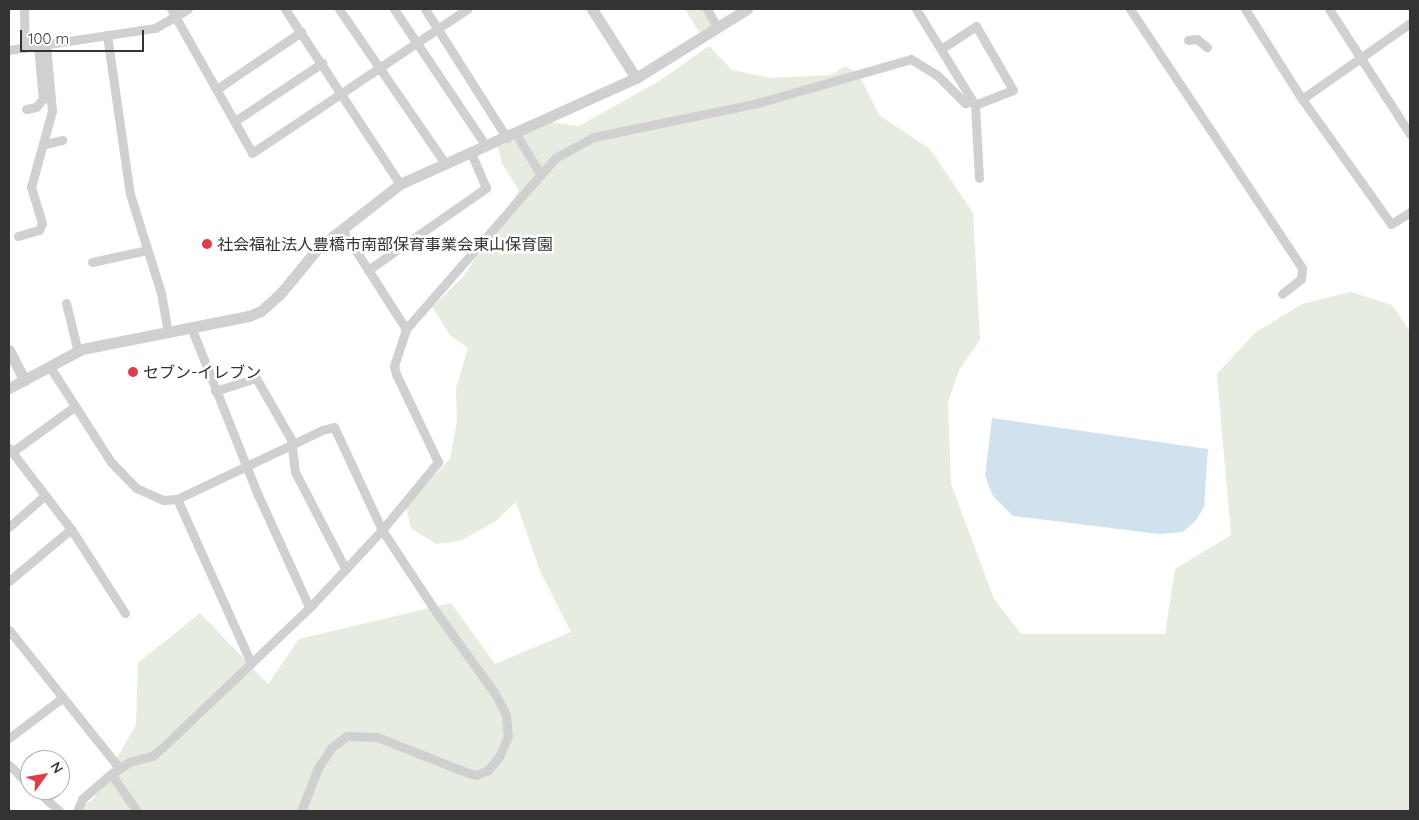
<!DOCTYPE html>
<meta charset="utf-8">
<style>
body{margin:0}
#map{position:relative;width:1419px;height:820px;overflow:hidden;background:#fff;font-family:Quicksand,"Noto Sans JP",sans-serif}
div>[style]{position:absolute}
.green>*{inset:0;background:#e6ecdf}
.water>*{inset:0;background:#cfe2ee}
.minor>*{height:9px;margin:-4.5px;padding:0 4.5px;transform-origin:4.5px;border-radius:4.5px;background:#d0d0d0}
.tertiary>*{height:11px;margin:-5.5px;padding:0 5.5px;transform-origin:5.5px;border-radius:5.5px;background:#d0d0d0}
.dots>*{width:14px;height:14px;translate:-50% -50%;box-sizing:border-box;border:2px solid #fff;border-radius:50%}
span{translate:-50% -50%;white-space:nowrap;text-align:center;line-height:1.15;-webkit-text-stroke:5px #fff;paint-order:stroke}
.poi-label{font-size:16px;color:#333}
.left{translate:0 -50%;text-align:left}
.frame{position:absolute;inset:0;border:10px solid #333;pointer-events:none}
.north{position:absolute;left:20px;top:750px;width:50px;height:50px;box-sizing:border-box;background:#fff;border:1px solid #adadad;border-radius:50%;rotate:58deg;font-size:14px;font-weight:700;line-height:20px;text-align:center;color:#333}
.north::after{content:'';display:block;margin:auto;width:18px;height:22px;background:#e63946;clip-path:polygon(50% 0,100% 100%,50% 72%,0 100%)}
.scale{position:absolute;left:20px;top:30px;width:124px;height:22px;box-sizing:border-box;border:2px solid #333;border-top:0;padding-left:6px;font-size:15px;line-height:18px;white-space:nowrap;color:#333;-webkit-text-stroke:4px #fff;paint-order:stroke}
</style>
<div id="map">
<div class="green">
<i style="clip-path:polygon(685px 9px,703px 9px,711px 26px,699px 32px)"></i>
<i style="clip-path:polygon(709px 46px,732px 70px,771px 78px,831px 75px,846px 66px,859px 75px,879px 115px,930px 149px,973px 213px,980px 340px,959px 370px,948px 402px,951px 484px,994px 599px,1021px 634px,1165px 634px,1175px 569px,1231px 535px,1217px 374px,1255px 333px,1302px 304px,1351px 292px,1392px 305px,1410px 331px,1410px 811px,76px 811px,93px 799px,136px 725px,138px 663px,200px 613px,268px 684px,299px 639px,451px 603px,495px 664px,571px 632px,540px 571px,516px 502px,496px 521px,460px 541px,436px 544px,411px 528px,406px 506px,450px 459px,457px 421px,456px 388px,468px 348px,450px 335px,432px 307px,464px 276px,519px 190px,502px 164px,498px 147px,549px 122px,579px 126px,659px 81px)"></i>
</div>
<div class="water">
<i style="clip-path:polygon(992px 418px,1208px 449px,1204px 507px,1196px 520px,1183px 532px,1159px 534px,1013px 516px,993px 496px,985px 476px)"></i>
</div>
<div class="minor">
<i style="left:24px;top:9px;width:39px;rotate:89deg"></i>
<i style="left:171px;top:9px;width:165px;rotate:60.6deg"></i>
<i style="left:252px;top:153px;width:259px;rotate:-33.8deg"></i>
<i style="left:285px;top:9px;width:209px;rotate:56.7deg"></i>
<i style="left:339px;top:9px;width:187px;rotate:55.5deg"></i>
<i style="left:394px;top:9px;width:165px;rotate:56.1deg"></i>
<i style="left:425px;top:9px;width:153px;rotate:57.6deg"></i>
<i style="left:707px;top:9px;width:21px;rotate:61deg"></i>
<i style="left:916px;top:9px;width:113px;rotate:58.4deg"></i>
<i style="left:975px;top:105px;width:73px;rotate:86.9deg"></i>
<i style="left:1130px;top:9px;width:311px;rotate:56.4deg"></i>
<i style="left:1302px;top:268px;width:11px;rotate:95deg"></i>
<i style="left:1301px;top:279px;width:24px;rotate:142deg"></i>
<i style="left:1245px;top:9px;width:107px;rotate:57.7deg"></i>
<i style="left:1302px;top:99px;width:153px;rotate:54.5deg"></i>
<i style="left:1391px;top:224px;width:22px;rotate:-32deg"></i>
<i style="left:1329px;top:9px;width:149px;rotate:57.1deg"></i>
<i style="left:107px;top:35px;width:161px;rotate:81.8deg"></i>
<i style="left:130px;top:194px;width:104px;rotate:72.6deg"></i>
<i style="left:161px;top:293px;width:39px;rotate:80deg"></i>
<i style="left:1188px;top:40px;width:9px;rotate:-6deg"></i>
<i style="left:1197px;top:39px;width:13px;rotate:39deg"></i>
<i style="left:941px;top:49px;width:42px;rotate:-33.3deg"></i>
<i style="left:976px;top:26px;width:74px;rotate:60deg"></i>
<i style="left:1013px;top:90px;width:41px;rotate:158.5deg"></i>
<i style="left:9px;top:50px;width:148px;rotate:-8.6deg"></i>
<i style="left:155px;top:28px;width:38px;rotate:-30deg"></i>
<i style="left:217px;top:89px;width:102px;rotate:-34.2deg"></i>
<i style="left:1302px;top:99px;width:132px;rotate:-35.1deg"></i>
<i style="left:26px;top:109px;width:10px;rotate:-11deg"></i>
<i style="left:36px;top:107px;width:11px;rotate:-49deg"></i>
<i style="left:43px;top:99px;width:53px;rotate:-95.4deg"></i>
<i style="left:235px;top:121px;width:105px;rotate:-33.7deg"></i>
<i style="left:516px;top:134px;width:44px;rotate:58.8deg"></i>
<i style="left:45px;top:144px;width:18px;rotate:-13deg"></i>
<i style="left:342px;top:229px;width:119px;rotate:57.4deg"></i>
<i style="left:18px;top:236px;width:22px;rotate:-16deg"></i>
<i style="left:39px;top:230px;width:8px;rotate:-67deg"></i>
<i style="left:42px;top:223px;width:38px;rotate:-107deg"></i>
<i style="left:31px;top:187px;width:79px;rotate:-74.6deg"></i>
<i style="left:52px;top:111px;width:66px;rotate:-95.2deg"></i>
<i style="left:92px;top:262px;width:56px;rotate:-12.3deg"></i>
<i style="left:368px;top:270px;width:144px;rotate:-34.8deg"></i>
<i style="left:486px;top:188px;width:39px;rotate:-113deg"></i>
<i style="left:66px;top:303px;width:50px;rotate:76.2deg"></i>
<i style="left:191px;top:327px;width:181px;rotate:68.3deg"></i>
<i style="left:258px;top:495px;width:123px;rotate:65.5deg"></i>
<i style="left:50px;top:367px;width:113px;rotate:57.3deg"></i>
<i style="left:111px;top:462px;width:36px;rotate:46deg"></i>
<i style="left:136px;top:488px;width:30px;rotate:24deg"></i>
<i style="left:163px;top:500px;width:14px;rotate:-4deg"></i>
<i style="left:177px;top:499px;width:161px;rotate:-25.4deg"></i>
<i style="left:322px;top:430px;width:12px;rotate:-14deg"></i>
<i style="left:334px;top:427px;width:114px;rotate:65deg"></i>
<i style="left:382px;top:530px;width:98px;rotate:56.6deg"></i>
<i style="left:436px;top:612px;width:99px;rotate:54.1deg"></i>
<i style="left:494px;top:692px;width:26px;rotate:62deg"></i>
<i style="left:506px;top:715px;width:21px;rotate:85deg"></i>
<i style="left:508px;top:736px;width:23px;rotate:113deg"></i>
<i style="left:499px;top:757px;width:17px;rotate:130deg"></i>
<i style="left:488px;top:770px;width:13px;rotate:157deg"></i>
<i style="left:476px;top:775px;width:8px;rotate:-166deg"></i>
<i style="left:468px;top:773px;width:98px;rotate:-158.4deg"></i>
<i style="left:377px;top:737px;width:30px;rotate:-178deg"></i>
<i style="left:347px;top:736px;width:19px;rotate:144deg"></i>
<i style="left:332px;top:747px;width:25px;rotate:124deg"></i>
<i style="left:318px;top:768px;width:46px;rotate:111.6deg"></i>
<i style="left:215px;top:391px;width:43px;rotate:-17.6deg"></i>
<i style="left:256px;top:378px;width:70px;rotate:60.2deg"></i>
<i style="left:291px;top:439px;width:33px;rotate:83deg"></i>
<i style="left:295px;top:472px;width:110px;rotate:62.5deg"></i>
<i style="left:9px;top:448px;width:102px;rotate:52.6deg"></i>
<i style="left:71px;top:529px;width:100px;rotate:57.3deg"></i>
<i style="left:12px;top:452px;width:77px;rotate:-36deg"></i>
<i style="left:177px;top:499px;width:180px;rotate:65.7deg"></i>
<i style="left:9px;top:527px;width:47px;rotate:-41.5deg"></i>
<i style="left:9px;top:581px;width:81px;rotate:-40deg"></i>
<i style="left:9px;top:630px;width:176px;rotate:51.4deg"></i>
<i style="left:9px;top:738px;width:66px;rotate:-37deg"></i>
<i style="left:9px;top:765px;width:29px;rotate:44deg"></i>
<i style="left:111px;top:774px;width:45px;rotate:54.9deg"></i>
<i style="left:36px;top:790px;width:31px;rotate:42deg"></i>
<i style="left:77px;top:811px;width:13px;rotate:-67deg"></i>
<i style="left:82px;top:799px;width:33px;rotate:-41deg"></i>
<i style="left:107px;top:777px;width:27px;rotate:-34deg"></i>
<i style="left:129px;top:762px;width:24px;rotate:-15deg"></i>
<i style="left:152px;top:756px;width:13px;rotate:-39deg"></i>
<i style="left:162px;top:748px;width:207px;rotate:-43.6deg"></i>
<i style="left:312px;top:605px;width:103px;rotate:-47deg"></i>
<i style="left:382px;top:530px;width:88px;rotate:-50.5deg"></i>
<i style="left:438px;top:462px;width:98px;rotate:-115.5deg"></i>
<i style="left:396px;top:374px;width:8px;rotate:-104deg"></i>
<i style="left:394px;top:366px;width:39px;rotate:-72deg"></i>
<i style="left:406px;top:329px;width:227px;rotate:-48.9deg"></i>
<i style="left:555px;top:158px;width:44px;rotate:-28.3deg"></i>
<i style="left:594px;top:137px;width:163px;rotate:-11.7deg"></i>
<i style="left:754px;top:104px;width:163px;rotate:-16deg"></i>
<i style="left:911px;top:59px;width:31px;rotate:32deg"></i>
<i style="left:937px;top:75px;width:40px;rotate:45deg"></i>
<i style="left:965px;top:103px;width:8px;rotate:-14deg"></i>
</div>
<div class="tertiary">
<i style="left:592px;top:9px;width:82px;rotate:57.5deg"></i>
<i style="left:9px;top:350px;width:34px;rotate:63deg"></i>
<i style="left:9px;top:388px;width:83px;rotate:-28.1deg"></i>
<i style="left:82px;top:349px;width:170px;rotate:-11.2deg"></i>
<i style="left:249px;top:316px;width:13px;rotate:-23deg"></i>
<i style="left:261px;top:311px;width:25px;rotate:-42deg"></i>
<i style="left:280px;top:294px;width:60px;rotate:-50.4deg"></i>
<i style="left:318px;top:248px;width:104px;rotate:-38deg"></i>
<i style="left:400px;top:184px;width:259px;rotate:-24.2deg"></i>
<i style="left:636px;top:78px;width:131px;rotate:-31.9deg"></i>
</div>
<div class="dots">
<i style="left:207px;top:244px;background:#e63946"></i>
<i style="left:133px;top:372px;background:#e63946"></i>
</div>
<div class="poi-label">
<span class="left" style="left:217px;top:244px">社会福祉法人豊橋市南部保育事業会東山保育園</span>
<span class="left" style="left:143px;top:372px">セブン-イレブン</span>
</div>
<div class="frame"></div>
<div class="north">N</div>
<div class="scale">100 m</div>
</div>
